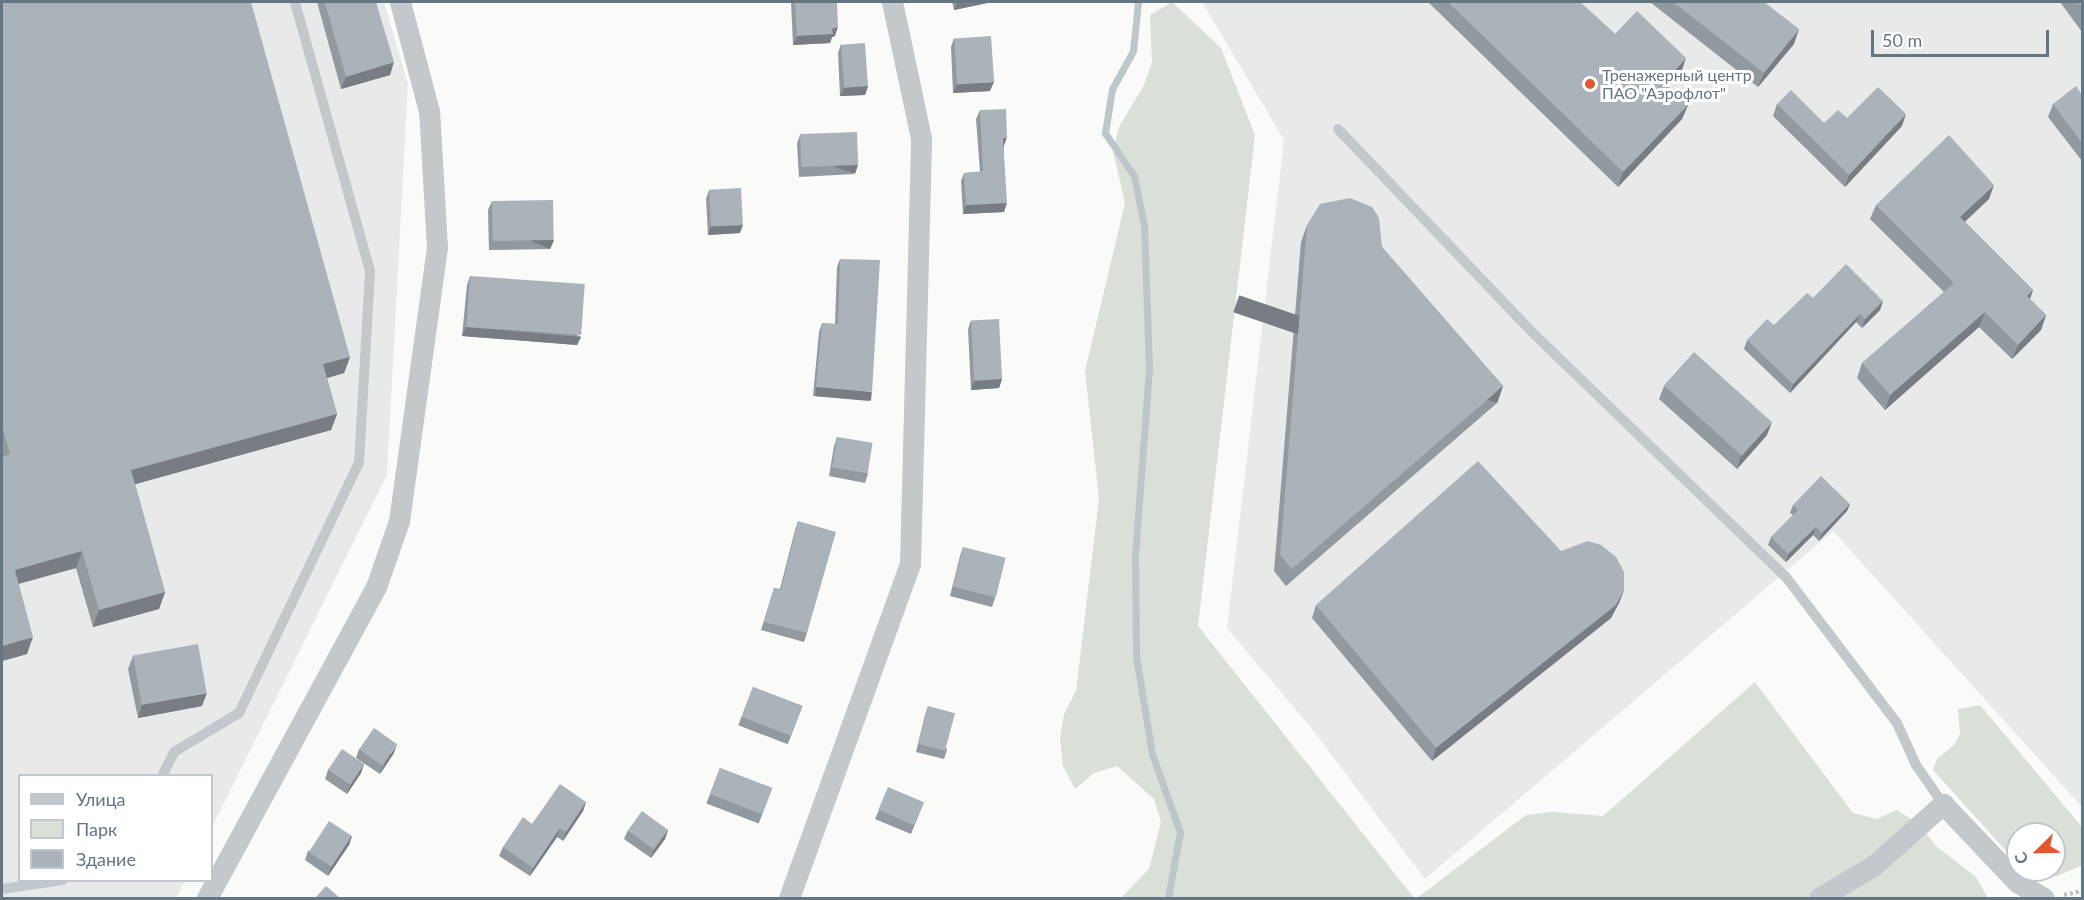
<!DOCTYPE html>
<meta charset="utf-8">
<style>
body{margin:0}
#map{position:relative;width:2084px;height:900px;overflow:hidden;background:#fafaf8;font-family:Lato,sans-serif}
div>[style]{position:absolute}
.built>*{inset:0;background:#e8e9e9}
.green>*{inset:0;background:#dadfd7}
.stream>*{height:7px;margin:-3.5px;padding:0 3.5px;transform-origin:3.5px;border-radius:3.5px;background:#bbc7cb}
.path>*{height:4px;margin-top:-2px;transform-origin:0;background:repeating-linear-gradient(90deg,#bbbfc2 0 3px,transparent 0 6px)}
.service>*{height:10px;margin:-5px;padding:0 5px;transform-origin:5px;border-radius:5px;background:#c3c8cc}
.minor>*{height:21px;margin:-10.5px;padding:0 10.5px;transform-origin:10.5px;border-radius:10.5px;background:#c3c8cc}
.wall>*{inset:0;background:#929a9f;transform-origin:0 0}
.shaded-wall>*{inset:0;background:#777d82;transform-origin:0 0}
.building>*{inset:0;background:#aab3b9;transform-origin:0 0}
.dots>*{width:16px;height:16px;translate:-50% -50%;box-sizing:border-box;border:3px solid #fff;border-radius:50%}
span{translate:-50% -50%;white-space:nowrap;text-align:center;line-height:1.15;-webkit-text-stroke:6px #fff;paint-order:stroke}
.poi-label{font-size:16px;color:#657683}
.left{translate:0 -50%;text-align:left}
.frame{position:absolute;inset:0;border:3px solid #657683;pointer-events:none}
.legend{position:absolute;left:18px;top:774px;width:195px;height:108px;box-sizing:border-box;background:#fff;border:2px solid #c1c8cd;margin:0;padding:8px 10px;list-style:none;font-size:18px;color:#657683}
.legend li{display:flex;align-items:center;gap:12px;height:30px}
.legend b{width:30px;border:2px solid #c1c8cd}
.north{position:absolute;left:2006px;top:822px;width:60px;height:60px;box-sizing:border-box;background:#fff;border:2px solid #c1c8cd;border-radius:50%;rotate:247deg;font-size:16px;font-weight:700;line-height:24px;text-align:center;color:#657683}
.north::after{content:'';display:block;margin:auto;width:21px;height:27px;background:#e4572e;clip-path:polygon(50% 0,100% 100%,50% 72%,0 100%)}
.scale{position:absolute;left:1871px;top:30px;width:178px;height:27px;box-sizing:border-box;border:3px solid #657683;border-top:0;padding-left:8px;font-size:18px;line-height:21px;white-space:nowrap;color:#657683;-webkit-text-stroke:4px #fff;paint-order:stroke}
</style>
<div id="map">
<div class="built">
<i style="clip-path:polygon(2px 2px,384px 2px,408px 84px,387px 475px,212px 827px,212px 776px,20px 776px,20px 880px,185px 881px,176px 898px,2px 898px)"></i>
<i style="clip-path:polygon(1202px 2px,2082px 2px,2082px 807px,1833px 531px,1425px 879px,1312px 729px,1227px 628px,1284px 140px)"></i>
</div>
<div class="green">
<i style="clip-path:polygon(1172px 2px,1221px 48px,1255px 135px,1198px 626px,1414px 898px,1121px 898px,1149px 869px,1161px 822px,1154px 799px,1117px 766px,1094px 773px,1075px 789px,1063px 766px,1060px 739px,1064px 714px,1076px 691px,1099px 499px,1085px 371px,1125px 203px,1113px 151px,1119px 127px,1144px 85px,1152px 62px,1150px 15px)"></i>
<i style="clip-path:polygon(1755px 682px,1853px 813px,1877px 819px,1897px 810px,1919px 824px,1936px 846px,1976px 877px,1988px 898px,1417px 898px,1526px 815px,1552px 812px,1603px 816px)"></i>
<i style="clip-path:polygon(1980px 705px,2082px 827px,2082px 865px,2057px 876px,2042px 877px,2027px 870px,2054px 870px,2054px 834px,2018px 834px,2018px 864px,1933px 770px,1937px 759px,1955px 744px,1960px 733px,1958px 709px)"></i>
</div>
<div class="stream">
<i style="left:1138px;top:2px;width:49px;rotate:95.8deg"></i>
<i style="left:1133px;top:51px;width:43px;rotate:118.9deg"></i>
<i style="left:1112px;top:89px;width:45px;rotate:99deg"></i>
<i style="left:1105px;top:133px;width:52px;rotate:56deg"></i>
<i style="left:1134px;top:176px;width:50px;rotate:78.5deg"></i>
<i style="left:1144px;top:225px;width:144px;rotate:88deg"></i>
<i style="left:1149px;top:369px;width:186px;rotate:94.3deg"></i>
<i style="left:1135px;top:554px;width:102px;rotate:89.4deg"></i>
<i style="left:1136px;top:656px;width:99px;rotate:80.7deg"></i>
<i style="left:1152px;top:754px;width:83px;rotate:70.3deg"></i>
<i style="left:1180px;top:832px;width:67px;rotate:100.3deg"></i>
</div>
<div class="path">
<i style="left:2064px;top:895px;width:18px;rotate:-13deg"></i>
</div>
<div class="service">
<i style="left:1338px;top:129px;width:281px;rotate:46.3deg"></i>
<i style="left:1532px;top:332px;width:353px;rotate:44deg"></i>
<i style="left:1786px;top:577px;width:183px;rotate:52.8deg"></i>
<i style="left:1897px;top:723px;width:46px;rotate:65.7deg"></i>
<i style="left:1916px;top:765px;width:47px;rotate:55.3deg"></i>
<i style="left:162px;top:776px;width:27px;rotate:-63deg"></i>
<i style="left:174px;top:752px;width:76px;rotate:-31deg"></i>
<i style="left:239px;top:713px;width:277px;rotate:-64.4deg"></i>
<i style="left:359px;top:463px;width:192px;rotate:-86.7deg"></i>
<i style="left:370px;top:271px;width:279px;rotate:-105.6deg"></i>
<i style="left:2px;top:889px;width:61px;rotate:-8.5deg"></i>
</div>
<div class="minor">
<i style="left:207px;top:898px;width:354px;rotate:-61.5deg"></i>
<i style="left:376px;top:587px;width:70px;rotate:-70.8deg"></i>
<i style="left:399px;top:521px;width:276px;rotate:-82.1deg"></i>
<i style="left:437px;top:248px;width:137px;rotate:-93.3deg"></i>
<i style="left:429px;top:111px;width:113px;rotate:-104.9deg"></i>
<i style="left:789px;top:898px;width:355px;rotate:-70.1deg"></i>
<i style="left:910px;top:564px;width:426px;rotate:-88.5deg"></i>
<i style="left:921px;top:138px;width:139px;rotate:-102deg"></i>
<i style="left:1819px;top:898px;width:63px;rotate:-30.7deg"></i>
<i style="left:1873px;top:866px;width:94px;rotate:-41.5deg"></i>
<i style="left:1943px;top:804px;width:108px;rotate:46.5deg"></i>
<i style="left:2017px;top:882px;width:31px;rotate:31deg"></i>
</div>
<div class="wall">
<i style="clip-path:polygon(2px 2px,350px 357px,344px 373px,327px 378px,337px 414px,331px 430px,135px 484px,165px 592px,159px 609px,93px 627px,76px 568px,19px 584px,27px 654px,2px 661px)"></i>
<i style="clip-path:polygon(317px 2px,376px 2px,390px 75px,341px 89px)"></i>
<i style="clip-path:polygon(791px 2px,837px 2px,835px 36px,832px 37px,830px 43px,793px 45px)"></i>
<i style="clip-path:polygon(952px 2px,992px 2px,954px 10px)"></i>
<i style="clip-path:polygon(1428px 2px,1580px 2px,1615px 34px,1681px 73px,1668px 86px,1688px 105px,1682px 119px,1618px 187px)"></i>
<i style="clip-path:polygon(1650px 2px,1764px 2px,1794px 44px,1758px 87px)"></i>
<i style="clip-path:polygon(2060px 2px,2082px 2px,2082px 32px)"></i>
<i style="clip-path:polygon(954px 38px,990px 91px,953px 93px,951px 47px)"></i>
<i style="clip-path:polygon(841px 44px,868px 86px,865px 95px,840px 96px,838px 53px)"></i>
<i style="clip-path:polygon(2082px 95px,2082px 161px,2048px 117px,2053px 104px)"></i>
<i style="clip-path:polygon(1777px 104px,1824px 123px,1847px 118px,1902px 126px,1845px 187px,1773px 116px)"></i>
<i style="clip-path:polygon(980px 110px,1004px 146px,1004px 212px,963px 214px,961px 181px,964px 173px,980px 172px,976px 119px)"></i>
<i style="clip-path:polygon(800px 135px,855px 174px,799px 177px,797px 144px)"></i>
<i style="clip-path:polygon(709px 190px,740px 233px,708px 235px,706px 199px)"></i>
<i style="clip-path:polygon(1989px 199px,1965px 222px,2033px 290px,2030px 299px,2046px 315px,2041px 330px,2012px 359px,1979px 327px,1885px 410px,1857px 378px,1862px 363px,1944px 292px,1870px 219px,1876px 205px)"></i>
<i style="clip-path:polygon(492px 201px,554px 240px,550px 249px,489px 250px,488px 210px)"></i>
<i style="clip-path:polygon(1307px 225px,1382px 247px,1503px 386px,1497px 403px,1286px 586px,1274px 571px,1301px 242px)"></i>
<i style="clip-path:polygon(840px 259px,869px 401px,813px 396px,819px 332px,822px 323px,835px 324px,837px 267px)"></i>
<i style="clip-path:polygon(470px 276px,581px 337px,577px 345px,462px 336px,467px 285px)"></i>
<i style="clip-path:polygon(1813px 298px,1883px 301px,1880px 310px,1862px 328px,1856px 322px,1790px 393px,1744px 349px,1747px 340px,1774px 325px)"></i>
<i style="clip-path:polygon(971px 320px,1002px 379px,999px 388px,971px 390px,968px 329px)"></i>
<i style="clip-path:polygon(1664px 386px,1767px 435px,1737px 469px,1659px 399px)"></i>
<i style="clip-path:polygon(837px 437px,868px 474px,865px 483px,829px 476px,834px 446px)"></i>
<i style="clip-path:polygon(1850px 504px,1847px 511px,1819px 541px,1813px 535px,1786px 562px,1768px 545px,1771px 537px,1793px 515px,1790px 513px,1793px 505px)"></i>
<i style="clip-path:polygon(798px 521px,807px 633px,804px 642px,761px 630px,774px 588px,780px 589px,795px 530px)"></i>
<i style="clip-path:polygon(963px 547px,995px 598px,992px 607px,950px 596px,960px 556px)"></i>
<i style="clip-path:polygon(1561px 551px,1624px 590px,1619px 603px,1611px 618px,1432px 761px,1312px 618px,1316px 605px)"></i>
<i style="clip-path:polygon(133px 656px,202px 706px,138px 718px,128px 669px)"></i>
<i style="left:753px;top:687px;width:53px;height:41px;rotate:21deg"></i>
<i style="clip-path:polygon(928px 706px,947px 750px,944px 759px,916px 752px,925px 715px)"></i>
<i style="clip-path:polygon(359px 749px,394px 753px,380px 774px,356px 758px)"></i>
<i style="clip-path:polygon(364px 764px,361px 773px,347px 794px,325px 779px,328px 770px)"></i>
<i style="left:720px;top:768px;width:56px;height:38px;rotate:21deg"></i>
<i style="clip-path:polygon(586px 802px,583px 811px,563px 841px,557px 837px,530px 876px,499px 856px,503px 847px,532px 824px)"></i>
<i style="clip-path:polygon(924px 802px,911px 834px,875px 819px,879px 810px)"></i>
<i style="clip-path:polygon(628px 830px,668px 830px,665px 839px,651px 858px,624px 839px)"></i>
<i style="clip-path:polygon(352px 836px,349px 845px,328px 876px,305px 860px,308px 851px)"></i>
</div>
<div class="shaded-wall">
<i style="clip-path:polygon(957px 2px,992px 2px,954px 10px)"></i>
<i style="clip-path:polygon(838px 27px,835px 36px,832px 37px,830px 43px,793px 45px,797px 36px)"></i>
<i style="clip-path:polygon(1799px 29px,1794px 44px,1758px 87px,1764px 73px)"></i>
<i style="clip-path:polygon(1686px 58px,1681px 73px,1658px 96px,1664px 82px)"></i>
<i style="clip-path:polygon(394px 62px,390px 75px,341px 89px,346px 77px)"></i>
<i style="clip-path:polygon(994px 82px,990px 91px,953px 93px,957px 84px)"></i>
<i style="clip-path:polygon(868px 86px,865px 95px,840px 96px,844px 88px)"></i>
<i style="clip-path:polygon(1688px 105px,1682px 119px,1618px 187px,1623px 172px)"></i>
<i style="clip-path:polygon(1906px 114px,1902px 126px,1845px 187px,1849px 175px)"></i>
<i style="clip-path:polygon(1007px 137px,1004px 146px,1000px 146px,1003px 138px)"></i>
<i style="left:858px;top:165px;width:9px;height:56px;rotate:108deg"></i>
<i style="clip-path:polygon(1994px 185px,1989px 199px,1954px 231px,1960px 217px)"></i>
<i style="clip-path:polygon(1007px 203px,1004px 212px,963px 214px,966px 205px)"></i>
<i style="clip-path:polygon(743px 225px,740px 233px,708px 235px,711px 226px)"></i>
<i style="left:554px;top:240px;width:10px;height:62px;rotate:114deg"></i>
<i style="clip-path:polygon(2033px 290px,2028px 304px,2027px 296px)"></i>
<i style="clip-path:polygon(1883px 301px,1880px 310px,1862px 328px,1865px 319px)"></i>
<i style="clip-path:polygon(1985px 312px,1979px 327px,1885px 410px,1890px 395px)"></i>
<i style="clip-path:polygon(1860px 314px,1856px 322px,1790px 393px,1793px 384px)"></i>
<i style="clip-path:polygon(2046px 315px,2041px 330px,2012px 359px,2018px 345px)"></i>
<i style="clip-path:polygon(466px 327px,581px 337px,577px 345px,462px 336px)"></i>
<i style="clip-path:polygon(350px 357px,344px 373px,317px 381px,323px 364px)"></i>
<i style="clip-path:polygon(1002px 379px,999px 388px,971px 390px,974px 381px)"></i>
<i style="left:1503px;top:386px;width:18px;height:279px;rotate:109deg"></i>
<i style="left:816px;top:387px;width:56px;height:9px;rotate:5deg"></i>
<i style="clip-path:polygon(337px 414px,331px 430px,125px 487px,131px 470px)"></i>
<i style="clip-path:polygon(1772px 422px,1767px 435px,1737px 469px,1741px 456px)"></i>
<i style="clip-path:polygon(1850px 504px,1847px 511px,1819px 541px,1822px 533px)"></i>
<i style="clip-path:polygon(1816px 527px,1813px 535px,1786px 562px,1788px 554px)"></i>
<i style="clip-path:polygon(82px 551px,76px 568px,9px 586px,15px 570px)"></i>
<i style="clip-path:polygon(1624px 590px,1619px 603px,1611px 618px,1432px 761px,1436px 748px)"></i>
<i style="clip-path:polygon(165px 592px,159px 609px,93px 627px,99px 610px)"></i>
<i style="clip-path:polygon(33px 637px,27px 654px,2px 661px,2px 646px)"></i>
<i style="clip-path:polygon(207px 693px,202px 706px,138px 718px,142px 705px)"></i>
<i style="clip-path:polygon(397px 744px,394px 753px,380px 774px,384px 765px)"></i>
<i style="clip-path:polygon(364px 764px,361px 773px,347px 794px,350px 785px)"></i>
<i style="clip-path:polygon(586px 802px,583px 811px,563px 841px,566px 832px)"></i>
<i style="clip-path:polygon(560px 828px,557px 837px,530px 876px,533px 868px)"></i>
<i style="clip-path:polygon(668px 830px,665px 839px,651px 858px,654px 850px)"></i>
<i style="clip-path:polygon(352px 836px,349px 845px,328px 876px,331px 867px)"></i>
</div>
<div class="building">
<i style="clip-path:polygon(2px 2px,251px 2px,350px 357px,323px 364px,337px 414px,131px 470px,165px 592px,99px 610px,82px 551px,15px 570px,33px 637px,2px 646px,2px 457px,10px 454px,2px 425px)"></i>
<i style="clip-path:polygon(325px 2px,376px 2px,394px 62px,346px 77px)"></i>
<i style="clip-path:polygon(795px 2px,837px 2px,838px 27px,832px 29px,833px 34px,797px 36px)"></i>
<i style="clip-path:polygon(1448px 2px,1580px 2px,1615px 34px,1637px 11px,1686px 58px,1664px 82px,1688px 105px,1623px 172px)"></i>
<i style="clip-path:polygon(1673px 2px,1764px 2px,1799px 29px,1764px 73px)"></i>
<i style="clip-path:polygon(2078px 2px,2082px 2px,2082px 7px)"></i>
<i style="left:991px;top:36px;width:46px;height:37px;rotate:86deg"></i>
<i style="left:865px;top:43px;width:43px;height:24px;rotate:86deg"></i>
<i style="clip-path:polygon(2076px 86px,2082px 95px,2082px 143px,2053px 104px)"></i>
<i style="clip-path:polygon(1878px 87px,1906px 114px,1849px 175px,1777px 104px,1791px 90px,1824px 123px,1838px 110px,1847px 118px)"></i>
<i style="clip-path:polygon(1006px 109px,1007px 137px,1003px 138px,1007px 203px,966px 205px,964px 173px,983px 171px,980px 110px)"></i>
<i style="left:857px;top:132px;width:33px;height:57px;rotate:88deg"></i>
<i style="clip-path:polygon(1949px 135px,1994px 185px,1960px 217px,2033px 290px,2027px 296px,2046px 315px,2018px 345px,1985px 312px,1890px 395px,1862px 363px,1954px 283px,1876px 205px)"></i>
<i style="left:741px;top:188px;width:37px;height:32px;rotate:87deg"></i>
<i style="clip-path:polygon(1350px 198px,1372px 207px,1379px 218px,1382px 247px,1503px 386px,1292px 569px,1280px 555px,1307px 225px,1320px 204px)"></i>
<i style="left:553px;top:200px;width:40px;height:61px;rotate:89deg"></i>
<i style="clip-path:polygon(840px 259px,880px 260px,872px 392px,816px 387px,822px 323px,838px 324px)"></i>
<i style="clip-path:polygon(1846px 264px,1883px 301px,1865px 319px,1860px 314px,1793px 384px,1747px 340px,1767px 319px,1774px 325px,1807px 293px,1813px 298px)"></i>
<i style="left:470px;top:276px;width:115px;height:51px;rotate:4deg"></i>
<i style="left:999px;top:319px;width:60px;height:28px;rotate:87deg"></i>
<i style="left:1694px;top:352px;width:105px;height:45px;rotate:42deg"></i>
<i style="left:837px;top:437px;width:36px;height:31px;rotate:9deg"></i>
<i style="clip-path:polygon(1478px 461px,1561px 551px,1588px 541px,1601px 545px,1616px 557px,1624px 572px,1624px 590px,1616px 605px,1436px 748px,1316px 605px)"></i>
<i style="clip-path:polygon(1821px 476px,1850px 504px,1822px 533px,1816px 527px,1788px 554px,1771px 537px,1798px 510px,1793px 505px)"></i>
<i style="clip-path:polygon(798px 521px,836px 532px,807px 633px,764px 622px,774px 588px,781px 590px)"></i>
<i style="left:963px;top:547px;width:44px;height:41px;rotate:14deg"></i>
<i style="left:198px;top:644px;width:50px;height:66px;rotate:80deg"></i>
<i style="left:753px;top:687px;width:53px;height:32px;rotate:21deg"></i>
<i style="left:928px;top:706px;width:28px;height:39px;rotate:15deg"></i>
<i style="left:374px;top:728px;width:28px;height:26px;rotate:35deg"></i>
<i style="left:342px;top:749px;width:27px;height:25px;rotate:34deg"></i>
<i style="left:720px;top:768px;width:56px;height:28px;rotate:21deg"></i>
<i style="clip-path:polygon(560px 784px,586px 802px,566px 832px,560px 828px,533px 868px,503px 847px,523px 817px,532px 824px)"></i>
<i style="left:888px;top:787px;width:39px;height:25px;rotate:23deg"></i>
<i style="left:642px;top:811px;width:32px;height:24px;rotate:36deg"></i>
<i style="left:329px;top:821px;width:27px;height:37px;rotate:33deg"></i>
<i style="clip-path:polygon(326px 886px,340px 898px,315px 898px)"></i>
</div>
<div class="dots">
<i style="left:1590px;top:84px;background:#e4572e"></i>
</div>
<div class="poi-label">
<span class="left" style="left:1602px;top:84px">Тренажерный центр<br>ПАО "Аэрофлот"</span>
</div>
<div class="frame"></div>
<ul class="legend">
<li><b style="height:8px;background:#c3c8cc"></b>Улица</li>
<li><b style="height:16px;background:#dadfd7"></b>Парк</li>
<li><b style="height:16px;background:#aab3b9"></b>Здание</li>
</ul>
<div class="north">С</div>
<div class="scale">50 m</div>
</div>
